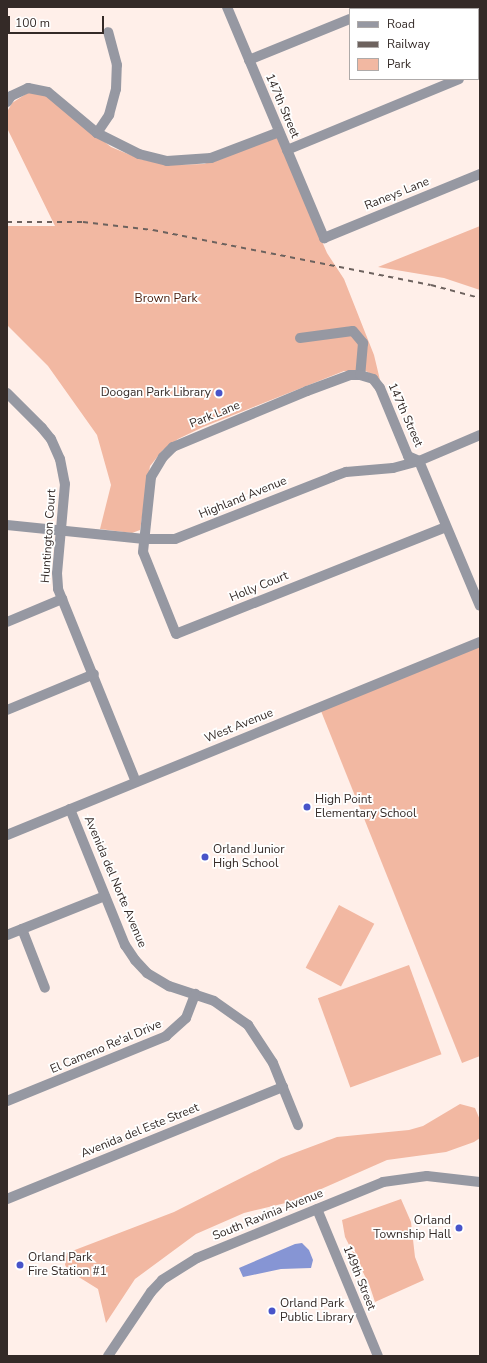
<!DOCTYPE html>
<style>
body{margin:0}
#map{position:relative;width:487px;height:1363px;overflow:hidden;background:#ffefe9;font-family:"Nunito Sans",sans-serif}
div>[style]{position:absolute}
.green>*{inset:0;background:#f2b8a2;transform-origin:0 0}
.water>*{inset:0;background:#8695d4}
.minor>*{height:10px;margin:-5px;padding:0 5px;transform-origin:5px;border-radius:5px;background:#9698a2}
.rail>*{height:2px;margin-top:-1px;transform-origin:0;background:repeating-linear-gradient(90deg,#6d625e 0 5px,transparent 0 10px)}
.dots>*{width:11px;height:11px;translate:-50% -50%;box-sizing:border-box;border:2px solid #fff;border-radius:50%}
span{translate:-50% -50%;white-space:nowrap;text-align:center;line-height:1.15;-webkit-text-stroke:3.5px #fff;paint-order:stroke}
.street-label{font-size:12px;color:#342a27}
.park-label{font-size:12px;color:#481b09}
.poi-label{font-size:12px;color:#342a27}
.right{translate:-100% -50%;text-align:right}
.left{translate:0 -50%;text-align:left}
.frame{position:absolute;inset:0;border:8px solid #342a27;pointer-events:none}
.legend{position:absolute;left:349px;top:8px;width:130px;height:72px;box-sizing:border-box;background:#fff;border:1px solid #aeaaa9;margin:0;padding:5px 7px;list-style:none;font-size:12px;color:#342a27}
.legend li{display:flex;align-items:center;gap:8px;height:20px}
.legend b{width:20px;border:1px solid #aeaaa9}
.scale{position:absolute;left:8px;top:16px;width:96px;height:18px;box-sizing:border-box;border:2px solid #342a27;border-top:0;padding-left:5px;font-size:12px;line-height:14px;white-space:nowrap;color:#342a27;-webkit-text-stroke:3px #fff;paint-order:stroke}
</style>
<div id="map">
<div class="green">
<i style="clip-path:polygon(29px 92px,46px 95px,111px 147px,140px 159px,170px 165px,204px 164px,277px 137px,327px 253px,344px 279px,374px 355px,380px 380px,366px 371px,344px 371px,203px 427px,178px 439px,163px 450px,150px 466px,140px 530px,132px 533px,100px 529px,111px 485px,97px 435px,48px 366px,7px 325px,7px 226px,55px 226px,7px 128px,7px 112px,12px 103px)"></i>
<i style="clip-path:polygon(480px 226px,480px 290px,444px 278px,378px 267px)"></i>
<i style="clip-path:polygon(480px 645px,480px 1056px,462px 1063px,321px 711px)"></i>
<i style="left:339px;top:905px;width:40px;height:71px;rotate:28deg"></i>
<i style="left:409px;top:965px;width:95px;height:97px;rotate:70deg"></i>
<i style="clip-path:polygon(460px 1104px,475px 1108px,480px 1120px,480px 1138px,474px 1142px,446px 1152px,387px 1160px,294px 1201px,244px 1213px,196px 1234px,135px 1279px,106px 1323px,98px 1289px,69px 1271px,65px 1265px,67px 1253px,174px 1212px,281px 1158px,337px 1137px,409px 1130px,423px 1126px)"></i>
<i style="clip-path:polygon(401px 1199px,411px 1222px,415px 1257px,424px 1280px,375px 1302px,369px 1284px,345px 1237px,342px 1220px)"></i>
</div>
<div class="water">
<i style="clip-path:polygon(302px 1243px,309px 1250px,313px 1260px,311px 1268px,281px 1269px,243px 1277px,239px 1268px,295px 1244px)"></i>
</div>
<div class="minor">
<i style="left:227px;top:7px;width:251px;rotate:67.2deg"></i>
<i style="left:324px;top:238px;width:169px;rotate:-22.3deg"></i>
<i style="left:373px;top:9px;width:5px;rotate:-22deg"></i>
<i style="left:249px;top:60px;width:109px;rotate:-22.1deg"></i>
<i style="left:478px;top:71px;width:2px;rotate:-27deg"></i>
<i style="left:7px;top:102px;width:7px;rotate:-56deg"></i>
<i style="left:11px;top:96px;width:19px;rotate:-25deg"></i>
<i style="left:28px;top:88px;width:20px;rotate:11deg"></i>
<i style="left:48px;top:92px;width:64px;rotate:39.9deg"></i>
<i style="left:97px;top:133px;width:47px;rotate:26.6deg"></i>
<i style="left:139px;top:154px;width:29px;rotate:14deg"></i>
<i style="left:167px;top:161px;width:44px;rotate:-3.9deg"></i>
<i style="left:211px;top:158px;width:73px;rotate:-20.9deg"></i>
<i style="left:97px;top:133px;width:22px;rotate:-56deg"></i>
<i style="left:109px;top:115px;width:27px;rotate:-75deg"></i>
<i style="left:116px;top:89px;width:24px;rotate:-88deg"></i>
<i style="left:117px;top:65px;width:34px;rotate:-105deg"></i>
<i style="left:287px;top:150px;width:186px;rotate:-22.4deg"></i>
<i style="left:300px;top:338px;width:53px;rotate:-7.5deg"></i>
<i style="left:353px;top:331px;width:16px;rotate:50deg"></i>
<i style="left:363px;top:343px;width:32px;rotate:95deg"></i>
<i style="left:7px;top:393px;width:49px;rotate:45deg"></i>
<i style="left:42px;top:428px;width:14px;rotate:51deg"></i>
<i style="left:51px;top:439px;width:22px;rotate:66deg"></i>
<i style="left:60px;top:459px;width:25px;rotate:79deg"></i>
<i style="left:65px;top:484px;width:89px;rotate:95.1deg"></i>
<i style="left:57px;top:573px;width:16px;rotate:86deg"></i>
<i style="left:58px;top:589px;width:208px;rotate:68deg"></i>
<i style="left:7px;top:525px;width:138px;rotate:5.8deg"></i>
<i style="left:144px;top:539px;width:31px"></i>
<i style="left:175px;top:539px;width:169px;rotate:-21.5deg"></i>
<i style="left:332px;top:477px;width:15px;rotate:-20deg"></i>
<i style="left:346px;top:472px;width:47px;rotate:-4.9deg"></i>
<i style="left:393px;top:468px;width:27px;rotate:-15deg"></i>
<i style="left:419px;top:461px;width:66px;rotate:-23.1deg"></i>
<i style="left:446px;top:527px;width:290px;rotate:158.4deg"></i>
<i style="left:176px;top:634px;width:88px;rotate:-111.9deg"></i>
<i style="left:143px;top:552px;width:75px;rotate:-83.9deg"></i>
<i style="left:151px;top:477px;width:23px;rotate:-59deg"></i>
<i style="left:163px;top:457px;width:14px;rotate:-45deg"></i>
<i style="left:173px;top:447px;width:145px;rotate:-22.7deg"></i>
<i style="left:307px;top:391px;width:46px;rotate:-20.4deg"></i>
<i style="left:350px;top:375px;width:10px"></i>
<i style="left:360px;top:375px;width:14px;rotate:17deg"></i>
<i style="left:373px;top:379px;width:11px;rotate:52deg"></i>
<i style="left:380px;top:388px;width:74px;rotate:67.6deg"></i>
<i style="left:408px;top:456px;width:12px;rotate:24deg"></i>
<i style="left:419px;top:461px;width:157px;rotate:67.2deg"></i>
<i style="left:7px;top:622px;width:60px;rotate:-22.7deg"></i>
<i style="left:7px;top:710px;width:94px;rotate:-22.5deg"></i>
<i style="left:70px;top:809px;width:147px;rotate:68deg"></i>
<i style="left:125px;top:945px;width:18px;rotate:56deg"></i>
<i style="left:135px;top:960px;width:18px;rotate:47deg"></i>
<i style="left:147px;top:973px;width:26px;rotate:31deg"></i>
<i style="left:169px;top:986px;width:47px;rotate:18.4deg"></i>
<i style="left:214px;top:1001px;width:42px;rotate:35.2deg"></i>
<i style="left:248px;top:1025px;width:45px;rotate:56.7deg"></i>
<i style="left:273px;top:1063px;width:67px;rotate:68deg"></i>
<i style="left:7px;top:835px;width:511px;rotate:-22.2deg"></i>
<i style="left:22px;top:929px;width:63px;rotate:68.7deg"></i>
<i style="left:7px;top:935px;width:105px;rotate:-21.7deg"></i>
<i style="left:7px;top:1101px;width:172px;rotate:-22.2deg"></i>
<i style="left:166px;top:1036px;width:27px;rotate:-42deg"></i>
<i style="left:186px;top:1018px;width:26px;rotate:-69deg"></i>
<i style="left:7px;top:1199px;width:298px;rotate:-22.1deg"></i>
<i style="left:317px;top:1209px;width:159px;rotate:67.5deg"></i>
<i style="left:108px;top:1356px;width:77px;rotate:-56.1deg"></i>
<i style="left:151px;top:1292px;width:16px;rotate:-47deg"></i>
<i style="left:162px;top:1280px;width:41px;rotate:-32.2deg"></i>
<i style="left:197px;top:1258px;width:201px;rotate:-22.2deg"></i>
<i style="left:383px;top:1182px;width:44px;rotate:-7.8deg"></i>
<i style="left:427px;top:1176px;width:53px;rotate:6.5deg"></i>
</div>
<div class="rail">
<i style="left:7px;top:222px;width:76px"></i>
<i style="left:83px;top:222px;width:70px;rotate:6.5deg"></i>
<i style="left:153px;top:230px;width:283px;rotate:11.2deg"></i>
<i style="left:431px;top:285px;width:51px;rotate:14.9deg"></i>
</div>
<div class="dots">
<i style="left:219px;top:393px;background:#4854c9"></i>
<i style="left:307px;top:807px;background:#4854c9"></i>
<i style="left:205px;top:857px;background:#4854c9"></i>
<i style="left:459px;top:1228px;background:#4854c9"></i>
<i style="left:20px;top:1265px;background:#4854c9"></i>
<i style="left:272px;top:1311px;background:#4854c9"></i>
</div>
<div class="street-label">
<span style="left:282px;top:106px;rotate:67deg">147th Street</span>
<span style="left:397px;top:194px;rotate:-22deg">Raneys Lane</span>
<span style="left:215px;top:415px;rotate:-22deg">Park Lane</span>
<span style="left:405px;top:415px;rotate:66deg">147th Street</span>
<span style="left:243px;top:498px;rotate:-22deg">Highland Avenue</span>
<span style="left:49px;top:536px;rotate:-86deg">Huntington Court</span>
<span style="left:259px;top:587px;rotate:-22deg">Holly Court</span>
<span style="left:239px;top:726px;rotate:-22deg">West Avenue</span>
<span style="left:115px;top:882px;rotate:67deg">Avenida del Norte Avenue</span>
<span style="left:106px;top:1047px;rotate:-23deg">El Cameno Re'al Drive</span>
<span style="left:140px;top:1131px;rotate:-22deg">Avenida del Este Street</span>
<span style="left:268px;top:1215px;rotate:-22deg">South Ravinia Avenue</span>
<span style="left:359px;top:1278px;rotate:68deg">149th Street</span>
</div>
<div class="park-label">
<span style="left:166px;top:299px">Brown Park</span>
</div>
<div class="poi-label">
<span class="right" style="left:211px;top:393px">Doogan Park Library</span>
<span class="left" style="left:315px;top:807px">High Point<br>Elementary School</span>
<span class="left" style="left:213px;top:857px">Orland Junior<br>High School</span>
<span class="right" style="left:451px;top:1228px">Orland<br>Township Hall</span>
<span class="left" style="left:28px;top:1265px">Orland Park<br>Fire Station #1</span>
<span class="left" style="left:280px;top:1311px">Orland Park<br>Public Library</span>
</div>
<div class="frame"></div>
<ul class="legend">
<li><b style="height:5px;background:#9698a2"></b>Road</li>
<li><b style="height:5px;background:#6d625e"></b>Railway</li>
<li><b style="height:11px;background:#f2b8a2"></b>Park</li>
</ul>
<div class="scale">100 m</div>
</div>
